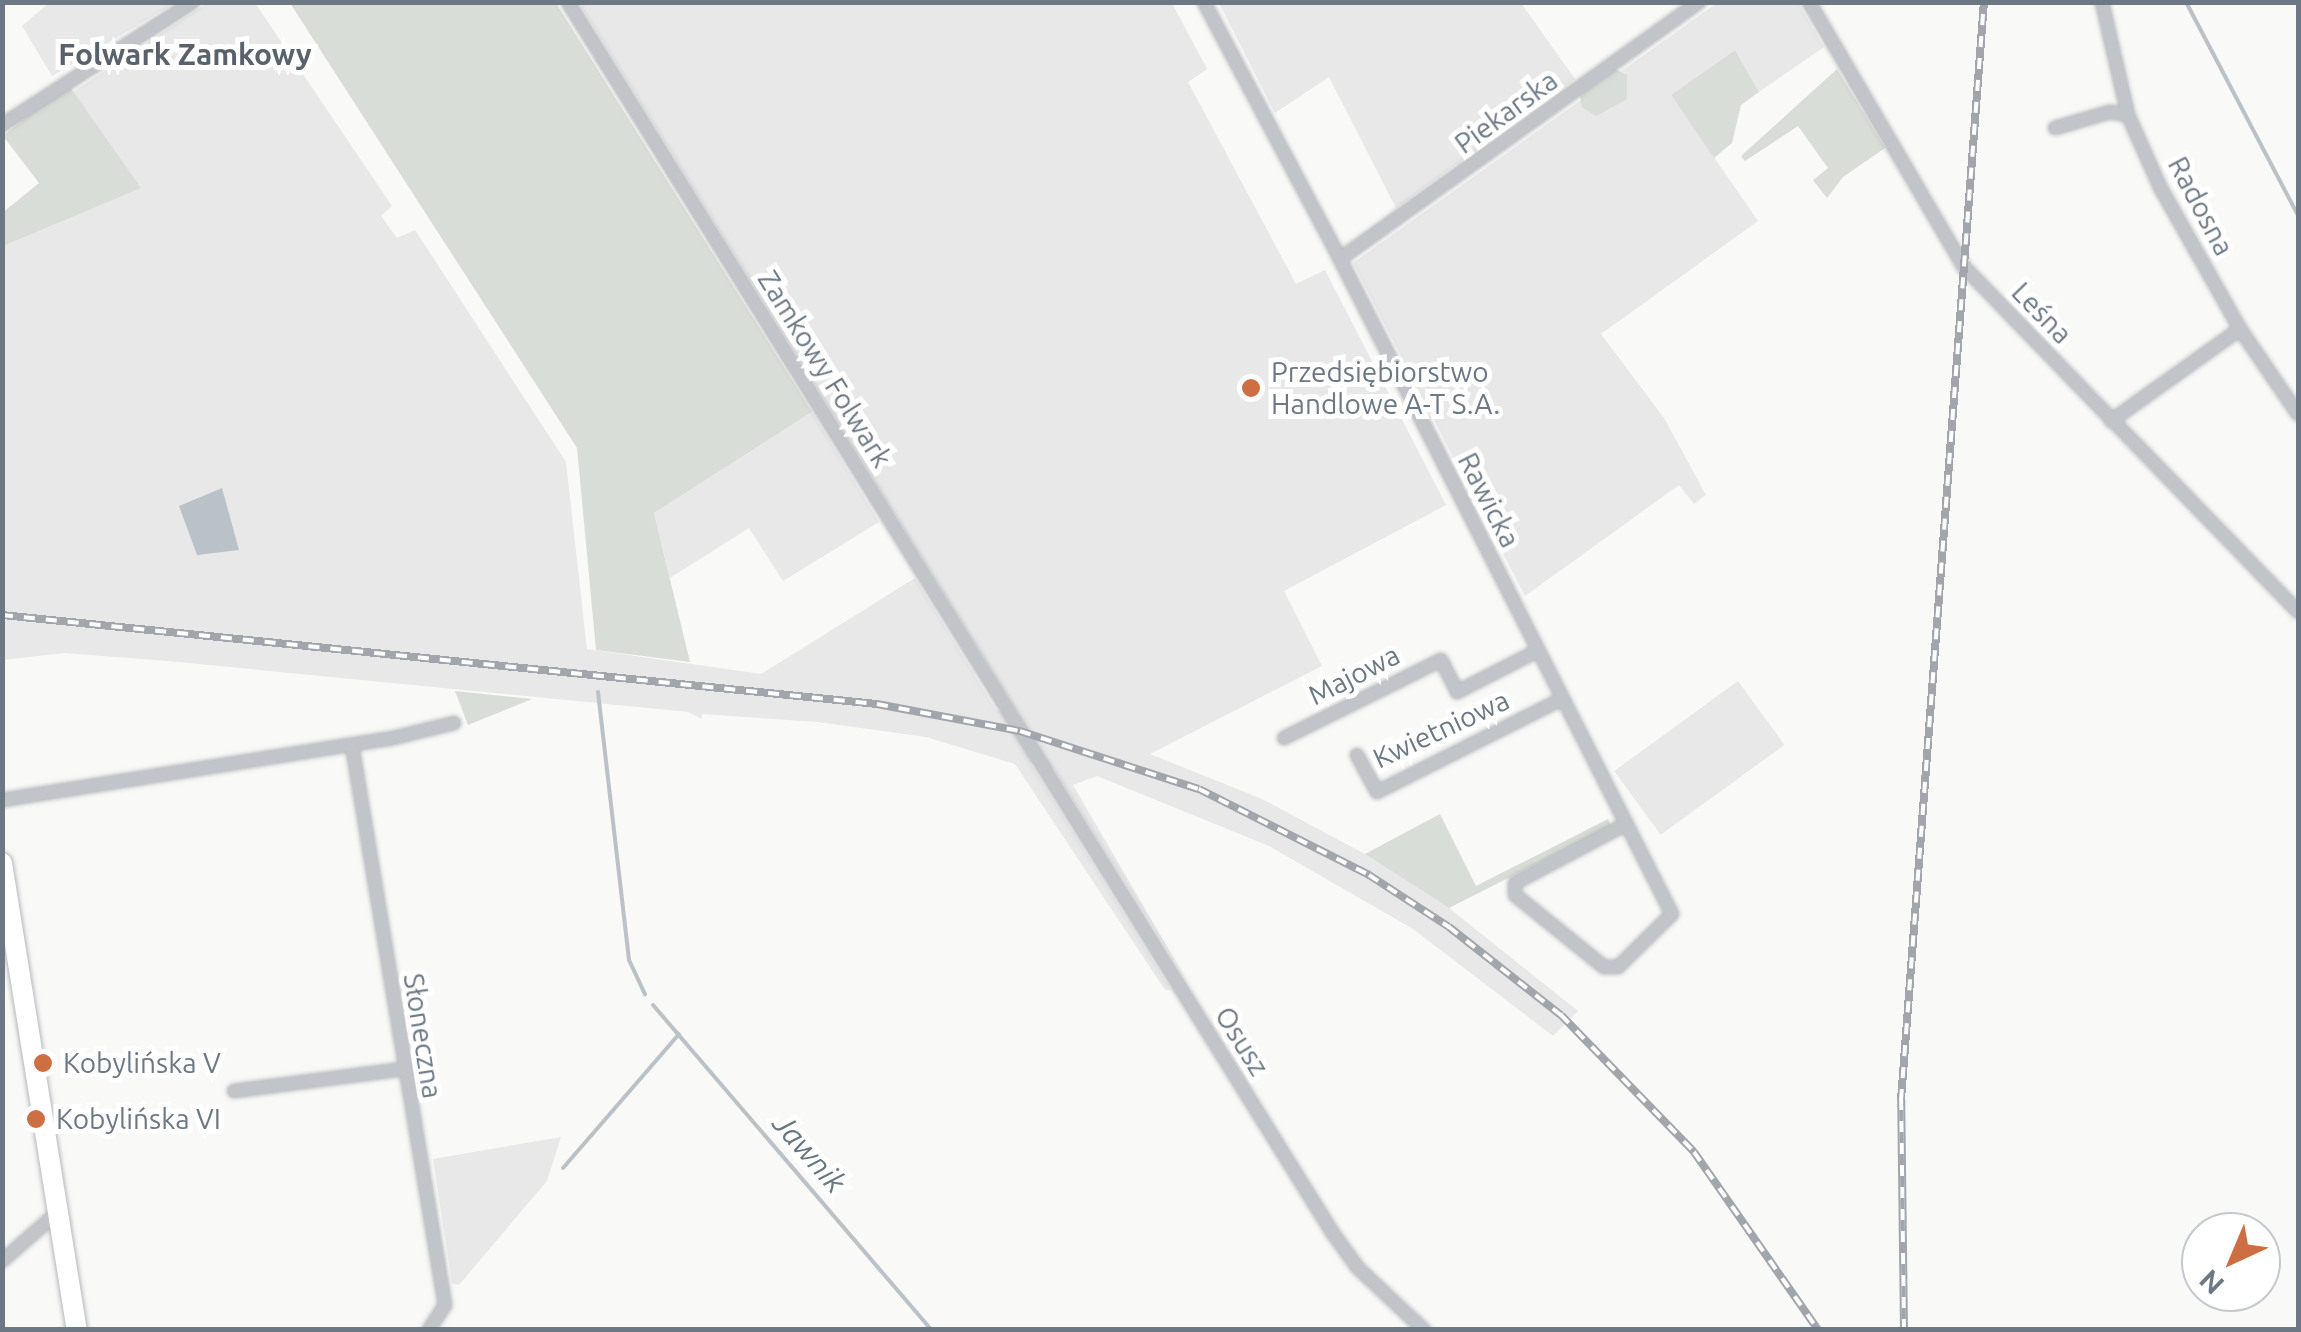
<!DOCTYPE html>
<meta charset="utf-8">
<style>
body{margin:0}
#map{position:relative;width:2301px;height:1332px;overflow:hidden;background:#f9f9f7;font-family:Ubuntu,sans-serif}
div>[style]{position:absolute}
.built>*{inset:0;background:#e7e8e7;transform-origin:0 0}
.green>*{inset:0;background:#d9ddd7}
.water>*{inset:0;background:#bac2c7}
.stream>*{height:4px;margin:-2px;padding:0 2px;transform-origin:2px;border-radius:2px;background:#bac2c7}
.roads{filter:drop-shadow(0 0 2px #b5b8bc) drop-shadow(0 0 2px #b5b8bc)}
.minor>*{height:12px;margin:-6px;padding:0 6px;transform-origin:6px;border-radius:6px;background:#c1c4c8}
.primary>*{height:20px;margin:-10px;padding:0 10px;transform-origin:10px;border-radius:10px;background:#fff}
.rail>*{height:8px;margin-top:-4px;transform-origin:0;background:repeating-linear-gradient(90deg,#fff 0 11px,#a1a6ac 0 22px);box-sizing:border-box;border-block:2px solid #a1a6ac}
.dots>*{width:28px;height:28px;translate:-50% -50%;box-sizing:border-box;border:5px solid #fff;border-radius:50%}
span{translate:-50% -50%;white-space:nowrap;text-align:center;line-height:1.15;-webkit-text-stroke:10px #fff;paint-order:stroke}
.street-label{font-size:28px;color:#6c7884}
.poi-label{font-size:28px;color:#6c7884}
.left{translate:0 -50%;text-align:left}
.neighbourhood-label{font-size:30px;color:#59616a;font-weight:700}
.water-label{font-size:30px;color:#68777f;font-style:italic}
.frame{position:absolute;inset:0;border:5px solid #6c7884;pointer-events:none}
.north{position:absolute;left:2181px;top:1212px;width:100px;height:100px;box-sizing:border-box;background:#fff;border:2px solid #c4c9ce;border-radius:50%;rotate:224deg;font-size:28px;font-weight:700;line-height:40px;text-align:center;color:#6c7884}
.north::after{content:'';display:block;margin:auto;width:35px;height:45px;background:#cd6e43;clip-path:polygon(50% 0,100% 100%,50% 72%,0 100%)}
</style>
<div id="map">
<div class="built">
<i style="clip-path:polygon(50px 2px,175px 2px,175px 3px,52px 76px,22px 26px)"></i>
<i style="clip-path:polygon(207px 3px,255px 3px,392px 206px,381px 216px,397px 238px,415px 230px,566px 462px,587px 649px,761px 674px,915px 578px,996px 710px,1020px 716px,579px 3px,1172px 3px,1207px 69px,1188px 82px,1296px 284px,1325px 270px,1446px 505px,1284px 591px,1322px 666px,1150px 754px,1262px 799px,1365px 854px,1449px 908px,1578px 1011px,1553px 1036px,1413px 929px,1269px 846px,1097px 776px,1073px 785px,1187px 981px,1054px 769px,1030px 763px,1171px 990px,1165px 990px,1015px 764px,926px 737px,818px 722px,702px 714px,701px 719px,689px 712px,168px 661px,64px 653px,3px 660px,2px 246px,140px 188px,73px 92px)"></i>
<i style="clip-path:polygon(1219px 3px,1521px 3px,1575px 79px,1396px 208px,1329px 77px,1275px 113px)"></i>
<i style="clip-path:polygon(1717px 3px,1798px 3px,1824px 47px,1759px 92px,1735px 50px,1671px 95px,1758px 221px,1601px 334px,1664px 418px,1706px 495px,1694px 504px,1679px 485px,1525px 596px,1353px 263px)"></i>
<i style="clip-path:polygon(812px 412px,879px 522px,783px 581px,749px 528px,670px 578px,654px 513px)"></i>
<i style="left:1738px;top:681px;width:79px;height:153px;rotate:54deg"></i>
<i style="clip-path:polygon(561px 1137px,547px 1181px,459px 1285px,452px 1283px,433px 1159px)"></i>
</div>
<div class="green">
<i style="clip-path:polygon(290px 3px,556px 3px,812px 412px,654px 513px,690px 662px,596px 650px,577px 448px)"></i>
<i style="clip-path:polygon(1735px 50px,1759px 92px,1741px 105px,1732px 143px,1714px 158px,1671px 95px)"></i>
<i style="clip-path:polygon(1615px 69px,1627px 75px,1627px 99px,1596px 116px,1582px 107px,1580px 95px)"></i>
<i style="clip-path:polygon(1837px 69px,1885px 148px,1843px 177px,1827px 198px,1813px 180px,1828px 168px,1798px 126px,1745px 161px,1741px 156px)"></i>
<i style="clip-path:polygon(68px 84px,141px 188px,3px 246px,2px 213px,39px 183px,3px 136px)"></i>
<i style="clip-path:polygon(455px 691px,532px 699px,468px 725px)"></i>
<i style="clip-path:polygon(1440px 814px,1476px 886px,1608px 819px,1611px 826px,1449px 908px,1365px 854px)"></i>
</div>
<div class="water">
<i style="clip-path:polygon(222px 488px,239px 550px,197px 555px,179px 506px)"></i>
</div>
<div class="stream">
<i style="left:2186px;top:2px;width:241px;rotate:62.3deg"></i>
<i style="left:598px;top:692px;width:270px;rotate:83.4deg"></i>
<i style="left:629px;top:960px;width:38px;rotate:65deg"></i>
<i style="left:653px;top:1005px;width:428px;rotate:49.4deg"></i>
<i style="left:563px;top:1168px;width:177px;rotate:-49.1deg"></i>
</div>
<div class="roads">
<div class="minor">
<i style="left:568px;top:2px;width:1448px;rotate:58.15deg"></i>
<i style="left:1332px;top:1232px;width:44px;rotate:54.2deg"></i>
<i style="left:1358px;top:1268px;width:91px;rotate:43.2deg"></i>
<i style="left:1204px;top:2px;width:291px;rotate:62.1deg"></i>
<i style="left:1340px;top:259px;width:734px;rotate:63.12deg"></i>
<i style="left:1672px;top:914px;width:76px;rotate:135.5deg"></i>
<i style="left:1618px;top:967px;width:14px;rotate:180deg"></i>
<i style="left:1604px;top:967px;width:114px;rotate:-141deg"></i>
<i style="left:1515px;top:895px;width:12px;rotate:-90deg"></i>
<i style="left:1515px;top:883px;width:126px;rotate:-28deg"></i>
<i style="left:1809px;top:2px;width:307px;rotate:59.7deg"></i>
<i style="left:1964px;top:267px;width:480px;rotate:45.9deg"></i>
<i style="left:2102px;top:2px;width:116px;rotate:77deg"></i>
<i style="left:2128px;top:115px;width:79px;rotate:66deg"></i>
<i style="left:2160px;top:187px;width:163px;rotate:60.6deg"></i>
<i style="left:2240px;top:329px;width:103px;rotate:55.7deg"></i>
<i style="left:2px;top:125px;width:227px;rotate:-32.8deg"></i>
<i style="left:2055px;top:128px;width:57px;rotate:-16.2deg"></i>
<i style="left:2110px;top:112px;width:18px;rotate:9deg"></i>
<i style="left:1340px;top:259px;width:442px;rotate:-35.6deg"></i>
<i style="left:2111px;top:421px;width:158px;rotate:-35.5deg"></i>
<i style="left:1284px;top:738px;width:175px;rotate:-26.4deg"></i>
<i style="left:1441px;top:660px;width:36px;rotate:63deg"></i>
<i style="left:1457px;top:692px;width:90px;rotate:-27.1deg"></i>
<i style="left:352px;top:745px;width:568px;rotate:80.57deg"></i>
<i style="left:445px;top:1305px;width:30px;rotate:123deg"></i>
<i style="left:1357px;top:755px;width:42px;rotate:61.6deg"></i>
<i style="left:1377px;top:792px;width:207px;rotate:-26.7deg"></i>
<i style="left:2px;top:800px;width:392px;rotate:-9deg"></i>
<i style="left:389px;top:739px;width:67px;rotate:-13.8deg"></i>
<i style="left:234px;top:1091px;width:170px;rotate:-7.4deg"></i>
<i style="left:2px;top:1261px;width:74px;rotate:-41.2deg"></i>
</div>
<div class="primary">
<i style="left:2px;top:863px;width:473px;rotate:80.9deg"></i>
</div>
</div>
<div class="rail">
<i style="left:2px;top:615px;width:880px;rotate:5.81deg"></i>
<i style="left:877px;top:704px;width:146px;rotate:10.7deg"></i>
<i style="left:1020px;top:731px;width:188px;rotate:18deg"></i>
<i style="left:1199px;top:789px;width:191px;rotate:26.8deg"></i>
<i style="left:1369px;top:875px;width:95px;rotate:33deg"></i>
<i style="left:1449px;top:927px;width:142px;rotate:38.2deg"></i>
<i style="left:1561px;top:1015px;width:191px;rotate:45.8deg"></i>
<i style="left:1694px;top:1152px;width:217px;rotate:55.1deg"></i>
<i style="left:1904px;top:1330px;width:230px;rotate:-90.7deg"></i>
<i style="left:1901px;top:1100px;width:1101px;rotate:-85.68deg"></i>
</div>
<div class="dots">
<i style="left:1251px;top:388px;background:#cd6e43"></i>
<i style="left:43px;top:1063px;background:#cd6e43"></i>
<i style="left:36px;top:1119px;background:#cd6e43"></i>
</div>
<div class="street-label">
<span style="left:1506px;top:112px;rotate:-36deg">Piekarska</span>
<span style="left:2201px;top:206px;rotate:62deg">Radosna</span>
<span style="left:2042px;top:313px;rotate:46deg">Leśna</span>
<span style="left:825px;top:369px;rotate:58deg">Zamkowy Folwark</span>
<span style="left:1489px;top:500px;rotate:63deg">Rawicka</span>
<span style="left:1354px;top:675px;rotate:-27deg">Majowa</span>
<span style="left:1441px;top:729px;rotate:-25deg">Kwietniowa</span>
<span style="left:423px;top:1036px;rotate:81deg">Słoneczna</span>
<span style="left:1242px;top:1041px;rotate:58deg">Osusz</span>
</div>
<div class="poi-label">
<span class="left" style="left:1271px;top:388px">Przedsiębiorstwo<br>Handlowe A-T S.A.</span>
<span class="left" style="left:63px;top:1063px">Kobylińska V</span>
<span class="left" style="left:56px;top:1119px">Kobylińska VI</span>
</div>
<div class="neighbourhood-label">
<span style="left:185px;top:54px">Folwark Zamkowy</span>
</div>
<div class="water-label">
<span style="left:810px;top:1153px;rotate:49deg">Jawnik</span>
</div>
<div class="frame"></div>
<div class="north">N</div>
</div>
